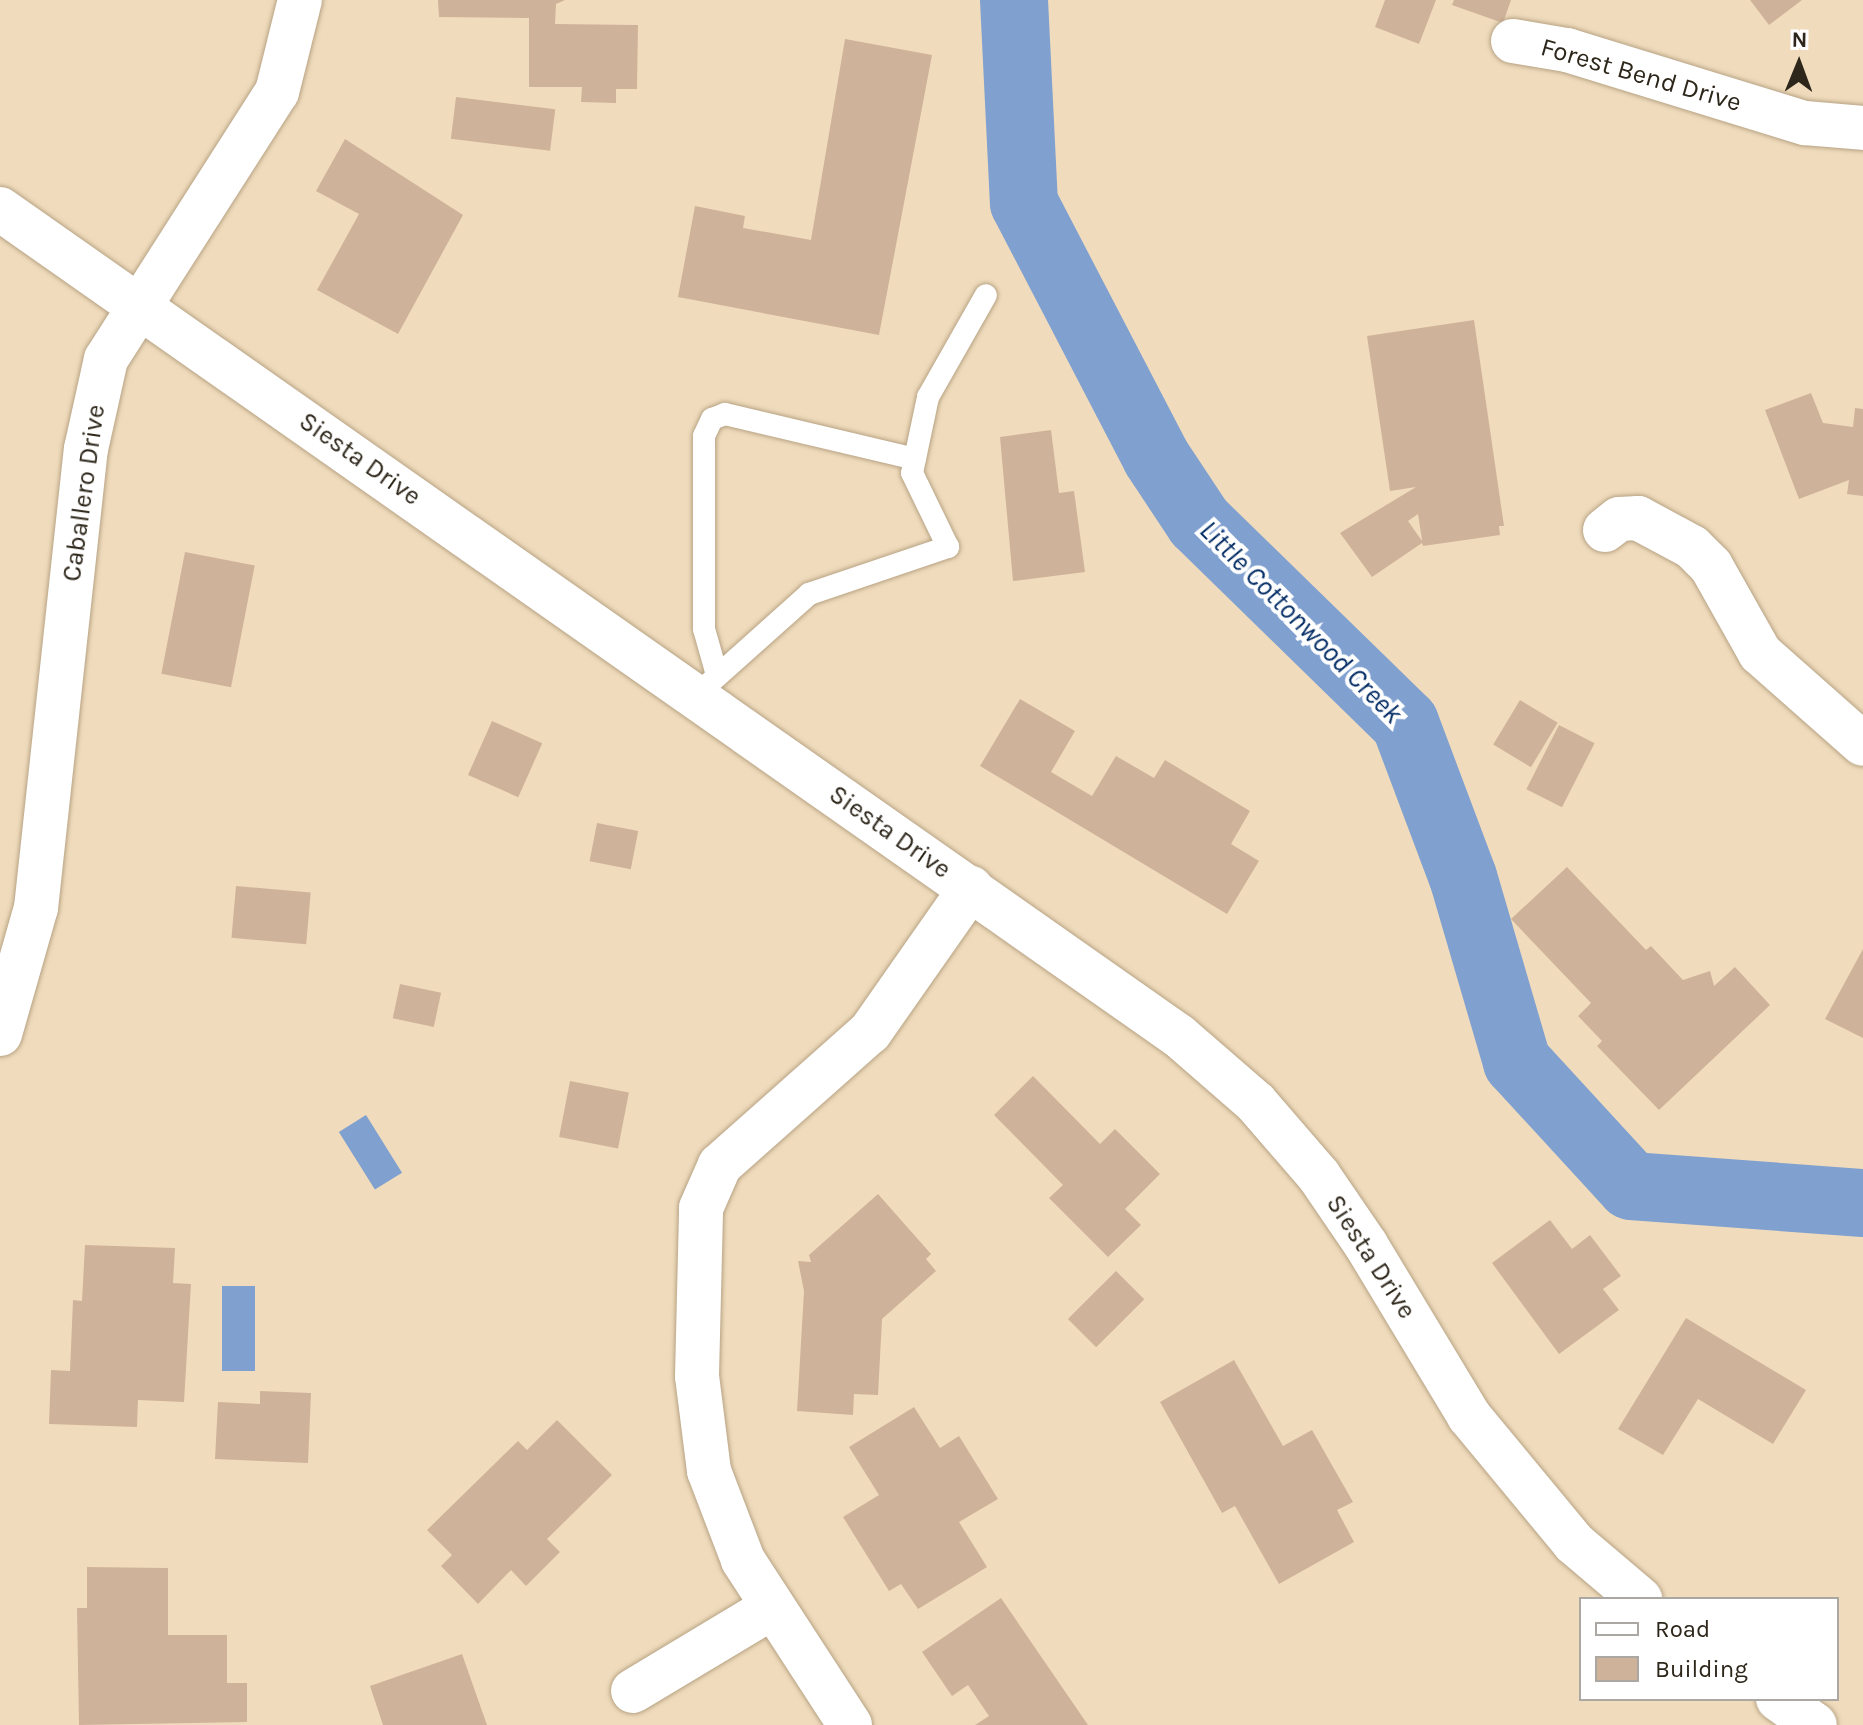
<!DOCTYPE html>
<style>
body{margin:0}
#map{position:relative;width:1863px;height:1725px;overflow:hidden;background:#f0dcbc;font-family:Karla,sans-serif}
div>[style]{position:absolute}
.water>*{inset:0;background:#80a0d0;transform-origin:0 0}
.river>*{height:68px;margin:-34px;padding:0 34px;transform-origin:34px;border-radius:34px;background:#80a0d0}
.building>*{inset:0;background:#cfb29a;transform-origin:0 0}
.roads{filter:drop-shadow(0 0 2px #b7a385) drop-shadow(0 0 2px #b7a385)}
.lane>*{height:22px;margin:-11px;padding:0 11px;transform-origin:11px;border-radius:11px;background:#fff}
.street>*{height:44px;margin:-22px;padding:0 22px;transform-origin:22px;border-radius:22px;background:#fff}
span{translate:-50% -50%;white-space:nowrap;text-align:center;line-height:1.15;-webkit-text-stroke:8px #fff;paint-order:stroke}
.street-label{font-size:26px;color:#2d261a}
.water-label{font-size:28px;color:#032c65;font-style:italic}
.legend{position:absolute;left:1579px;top:1597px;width:260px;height:104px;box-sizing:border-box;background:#fff;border:2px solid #aba8a3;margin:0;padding:10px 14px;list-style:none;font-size:24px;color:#2d261a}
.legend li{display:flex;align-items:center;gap:16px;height:40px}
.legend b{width:40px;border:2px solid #aba8a3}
.north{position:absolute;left:1759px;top:24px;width:80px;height:80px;-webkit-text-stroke:6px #fff;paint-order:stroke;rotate:1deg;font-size:22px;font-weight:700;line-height:32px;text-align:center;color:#2d261a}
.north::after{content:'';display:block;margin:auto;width:28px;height:36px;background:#2d261a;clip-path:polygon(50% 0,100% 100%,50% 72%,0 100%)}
</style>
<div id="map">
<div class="water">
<i style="left:366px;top:1115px;width:68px;height:32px;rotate:58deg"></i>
<i style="left:222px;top:1286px;width:33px;height:85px"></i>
</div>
<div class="river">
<i style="left:1014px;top:0;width:203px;rotate:87.2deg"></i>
<i style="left:1024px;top:203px;width:286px;rotate:62.5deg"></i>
<i style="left:1156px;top:457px;width:78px;rotate:56.5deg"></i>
<i style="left:1199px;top:522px;width:288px;rotate:44.3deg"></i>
<i style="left:1405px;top:723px;width:165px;rotate:69.4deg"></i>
<i style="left:1463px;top:877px;width:193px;rotate:73.7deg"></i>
<i style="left:1517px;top:1062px;width:168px;rotate:47.4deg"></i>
<i style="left:1631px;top:1186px;width:233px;rotate:4.2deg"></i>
</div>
<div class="building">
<i style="clip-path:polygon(438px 0,565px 0,556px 4px,555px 24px,638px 25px,637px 89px,616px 89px,616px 103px,581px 102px,582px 87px,529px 87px,529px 18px,439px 17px)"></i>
<i style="clip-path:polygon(1385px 0,1436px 0,1419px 44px,1375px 27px)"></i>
<i style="clip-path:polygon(1454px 0,1511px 0,1503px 23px,1452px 5px)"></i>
<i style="clip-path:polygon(1750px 0,1802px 0,1769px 25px)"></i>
<i style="clip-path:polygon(845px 39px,932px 55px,879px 335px,678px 297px,695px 206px,745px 216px,743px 228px,811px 240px)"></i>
<i style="left:456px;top:97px;width:100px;height:42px;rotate:7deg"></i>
<i style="clip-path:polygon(345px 139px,463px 215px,398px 334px,317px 290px,359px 214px,316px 191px)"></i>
<i style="clip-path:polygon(evenodd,1474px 320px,1504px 526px,1499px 526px,1500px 535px,1423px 546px,1422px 543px,1372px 577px,1340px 533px,1416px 487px,1390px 491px,1367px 336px,1474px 320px,1418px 514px,1422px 540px,1422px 541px,1408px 521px,1418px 514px)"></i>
<i style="clip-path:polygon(1811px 393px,1823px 423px,1853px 427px,1855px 408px,1863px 409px,1863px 496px,1847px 494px,1849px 480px,1799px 499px,1765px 410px)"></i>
<i style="clip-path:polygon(1051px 430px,1059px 493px,1074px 491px,1085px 572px,1013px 581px,1000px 437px)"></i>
<i style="left:185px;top:552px;width:71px;height:124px;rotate:11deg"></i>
<i style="clip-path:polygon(1020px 699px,1075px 731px,1051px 772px,1092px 796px,1116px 756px,1154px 778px,1165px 760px,1250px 811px,1231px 844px,1259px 861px,1227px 914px,980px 766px)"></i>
<i style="left:1520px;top:700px;width:44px;height:52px;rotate:31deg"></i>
<i style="left:492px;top:721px;width:55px;height:59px;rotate:24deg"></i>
<i style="left:1559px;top:725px;width:40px;height:72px;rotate:27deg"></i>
<i style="left:597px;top:823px;width:42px;height:39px;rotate:11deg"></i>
<i style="clip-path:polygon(1567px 867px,1646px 950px,1651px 946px,1683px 980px,1710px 971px,1714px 986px,1735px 967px,1770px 1005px,1659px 1110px,1597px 1046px,1602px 1041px,1578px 1016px,1591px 1003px,1511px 919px)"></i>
<i style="left:236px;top:886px;width:75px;height:52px;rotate:5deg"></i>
<i style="clip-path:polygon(1863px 949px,1863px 1038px,1825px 1019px)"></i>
<i style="left:400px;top:984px;width:42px;height:35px;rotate:12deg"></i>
<i style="clip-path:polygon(1033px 1076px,1100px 1144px,1115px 1129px,1160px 1174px,1125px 1209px,1141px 1225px,1108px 1257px,1049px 1198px,1063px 1185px,994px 1115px)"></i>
<i style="left:570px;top:1081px;width:60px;height:57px;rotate:11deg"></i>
<i style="clip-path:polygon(878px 1194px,931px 1254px,926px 1259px,936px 1271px,882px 1319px,878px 1395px,854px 1394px,853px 1415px,797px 1411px,804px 1291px,798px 1261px,811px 1262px,809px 1255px)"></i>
<i style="clip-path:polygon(1550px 1220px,1572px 1249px,1590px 1235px,1621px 1276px,1603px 1289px,1619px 1310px,1559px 1354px,1492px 1263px)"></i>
<i style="clip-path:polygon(85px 1245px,175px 1248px,173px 1283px,191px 1284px,184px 1402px,138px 1400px,137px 1427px,49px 1424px,51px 1370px,70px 1371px,73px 1300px,82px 1301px)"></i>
<i style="left:1116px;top:1271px;width:40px;height:68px;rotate:45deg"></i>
<i style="clip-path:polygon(1686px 1318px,1806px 1390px,1773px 1444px,1698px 1399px,1663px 1455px,1618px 1429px)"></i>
<i style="clip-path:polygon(1234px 1360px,1283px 1446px,1312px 1430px,1353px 1502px,1337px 1510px,1354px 1542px,1279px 1584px,1235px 1506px,1222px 1513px,1160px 1402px)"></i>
<i style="clip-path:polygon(260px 1391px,311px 1393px,308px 1463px,215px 1459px,218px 1402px,260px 1404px)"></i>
<i style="clip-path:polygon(914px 1407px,940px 1448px,959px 1436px,998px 1499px,959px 1522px,987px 1567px,918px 1609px,901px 1584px,889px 1591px,843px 1517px,879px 1495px,849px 1447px)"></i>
<i style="clip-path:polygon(557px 1420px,612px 1475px,547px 1539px,560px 1552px,526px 1586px,511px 1570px,478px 1604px,441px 1566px,452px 1555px,427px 1530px,518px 1441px,527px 1450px)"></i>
<i style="clip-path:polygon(87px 1567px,168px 1568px,168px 1635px,227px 1635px,227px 1683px,247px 1683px,247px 1722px,79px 1725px,77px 1608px,87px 1608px)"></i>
<i style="clip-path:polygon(1001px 1598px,1088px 1725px,975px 1725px,989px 1716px,968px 1685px,952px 1696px,922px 1652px)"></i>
<i style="clip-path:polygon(462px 1654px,487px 1725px,383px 1725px,370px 1686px)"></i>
</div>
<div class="roads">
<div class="lane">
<i style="left:717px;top:675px;width:48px;rotate:-105.8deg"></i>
<i style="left:704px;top:629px;width:193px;rotate:-90deg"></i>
<i style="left:704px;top:436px;width:19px;rotate:-65deg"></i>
<i style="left:712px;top:419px;width:14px;rotate:-21deg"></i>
<i style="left:725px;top:414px;width:195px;rotate:13.3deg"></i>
<i style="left:695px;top:696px;width:153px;rotate:-41.8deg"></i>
<i style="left:809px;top:594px;width:147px;rotate:-18.7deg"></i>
<i style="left:948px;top:547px;width:82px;rotate:-115.9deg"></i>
<i style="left:912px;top:473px;width:78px;rotate:-78.1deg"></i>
<i style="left:928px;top:397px;width:117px;rotate:-60.4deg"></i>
</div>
<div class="street">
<i style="left:1513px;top:41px;width:55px;rotate:9.5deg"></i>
<i style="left:1567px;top:50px;width:249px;rotate:17.1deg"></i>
<i style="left:1805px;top:123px;width:58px;rotate:4.9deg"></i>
<i style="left:0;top:209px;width:1440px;rotate:35.05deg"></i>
<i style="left:1179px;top:1036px;width:102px;rotate:41deg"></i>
<i style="left:1256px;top:1103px;width:96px;rotate:49.2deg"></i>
<i style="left:1319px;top:1176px;width:83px;rotate:55.7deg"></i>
<i style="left:1366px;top:1245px;width:200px;rotate:58.9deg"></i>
<i style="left:1469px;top:1416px;width:165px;rotate:50.4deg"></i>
<i style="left:1574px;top:1543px;width:87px;rotate:40.3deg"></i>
<i style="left:1605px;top:530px;width:18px;rotate:-38deg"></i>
<i style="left:1619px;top:519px;width:19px;rotate:-3deg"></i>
<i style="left:1638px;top:518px;width:61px;rotate:28.2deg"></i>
<i style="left:1692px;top:547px;width:27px;rotate:45deg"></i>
<i style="left:1711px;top:566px;width:100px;rotate:60.6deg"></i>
<i style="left:1760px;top:653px;width:137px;rotate:41.5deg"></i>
<i style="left:0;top:1034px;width:131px;rotate:-74.1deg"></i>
<i style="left:36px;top:908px;width:462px;rotate:-83.8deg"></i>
<i style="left:86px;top:449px;width:92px;rotate:-77.5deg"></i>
<i style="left:106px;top:359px;width:317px;rotate:-57.4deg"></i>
<i style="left:277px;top:92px;width:95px;rotate:-76deg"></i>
<i style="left:633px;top:1691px;width:161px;rotate:-31deg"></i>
<i style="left:1778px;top:1699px;width:45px;rotate:35.1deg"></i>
<i style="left:850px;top:1725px;width:197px;rotate:-123deg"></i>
<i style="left:743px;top:1560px;width:95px;rotate:-110.9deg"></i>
<i style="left:709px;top:1471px;width:96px;rotate:-97.2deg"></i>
<i style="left:697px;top:1376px;width:168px;rotate:-88.6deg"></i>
<i style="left:701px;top:1208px;width:47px;rotate:-66.2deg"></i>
<i style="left:720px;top:1165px;width:200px;rotate:-41.6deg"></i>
<i style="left:870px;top:1032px;width:176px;rotate:-55deg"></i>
</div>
</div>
<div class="street-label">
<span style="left:1641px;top:75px;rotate:16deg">Forest Bend Drive</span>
<span style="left:360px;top:459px;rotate:35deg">Siesta Drive</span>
<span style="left:84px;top:493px;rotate:-82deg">Caballero Drive</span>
<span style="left:890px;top:832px;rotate:35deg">Siesta Drive</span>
<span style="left:1371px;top:1257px;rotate:57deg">Siesta Drive</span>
</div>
<div class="water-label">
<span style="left:1301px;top:622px;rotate:45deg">Little Cottonwood Creek</span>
</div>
<ul class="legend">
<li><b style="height:10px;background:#fff"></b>Road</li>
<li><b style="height:22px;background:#cfb29a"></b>Building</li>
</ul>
<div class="north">N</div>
</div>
